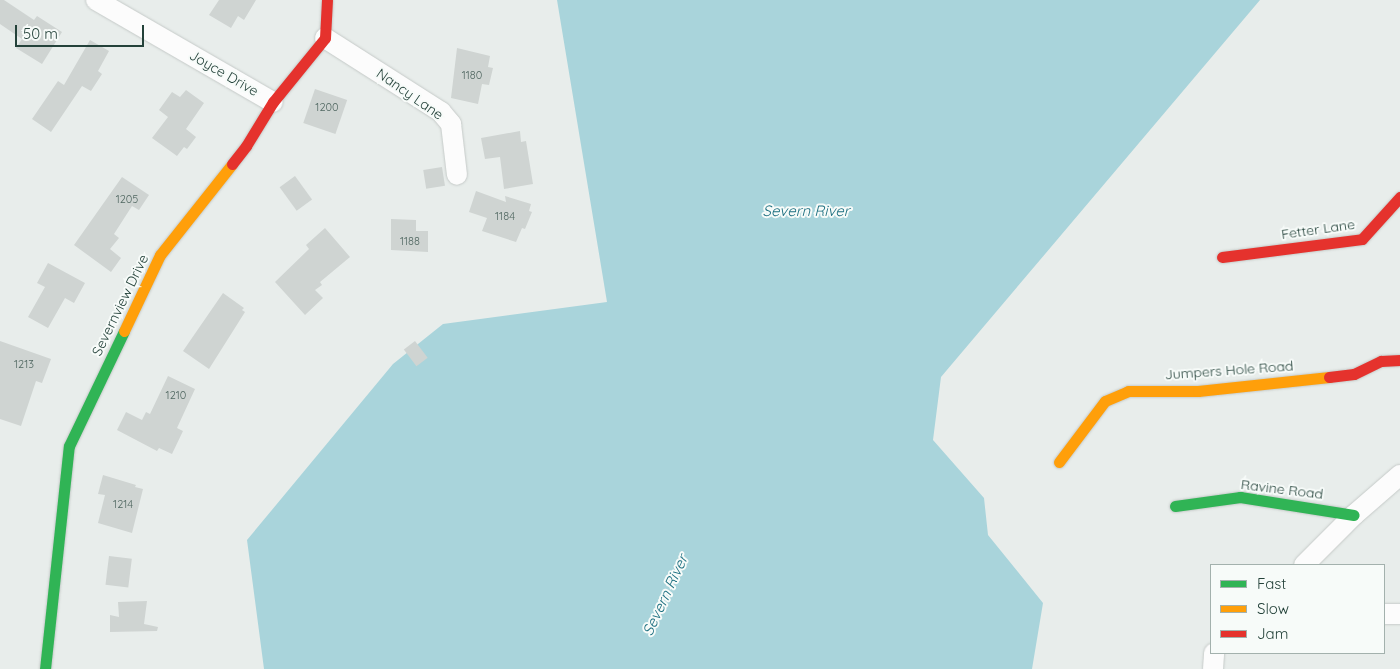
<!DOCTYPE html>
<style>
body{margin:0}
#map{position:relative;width:1400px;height:669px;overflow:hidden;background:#e8edeb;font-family:Quicksand,sans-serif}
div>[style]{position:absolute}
.water>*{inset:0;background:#a9d4db}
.building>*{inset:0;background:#cfd4d2;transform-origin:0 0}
.roads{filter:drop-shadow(0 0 1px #c5cac8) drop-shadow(0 0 1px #c5cac8)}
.street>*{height:20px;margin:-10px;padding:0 10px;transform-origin:10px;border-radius:10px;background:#fcfcfc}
.fast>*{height:11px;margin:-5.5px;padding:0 5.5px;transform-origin:5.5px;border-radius:5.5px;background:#30b455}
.slow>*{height:11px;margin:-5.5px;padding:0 5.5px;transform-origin:5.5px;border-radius:5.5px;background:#ff9f0a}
.jam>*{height:11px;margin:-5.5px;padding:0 5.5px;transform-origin:5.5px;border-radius:5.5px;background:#e5322d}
span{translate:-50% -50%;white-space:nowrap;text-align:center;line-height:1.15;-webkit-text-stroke:4px #f7fbf9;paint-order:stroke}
.number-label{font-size:11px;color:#506761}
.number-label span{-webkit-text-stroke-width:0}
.street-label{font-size:14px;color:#24423a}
.water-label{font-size:15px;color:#1c6f80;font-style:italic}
.legend{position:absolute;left:1210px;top:564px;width:175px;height:90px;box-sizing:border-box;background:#f7fbf9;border:1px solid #a3b1ad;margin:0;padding:6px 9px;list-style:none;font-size:15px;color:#24423a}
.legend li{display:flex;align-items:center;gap:10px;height:25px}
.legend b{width:25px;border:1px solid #a3b1ad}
.scale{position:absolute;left:15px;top:25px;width:129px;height:22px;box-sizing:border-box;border:2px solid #24423a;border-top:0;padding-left:6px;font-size:15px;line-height:18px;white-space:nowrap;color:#24423a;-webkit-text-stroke:4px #f7fbf9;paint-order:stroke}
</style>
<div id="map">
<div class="water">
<i style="clip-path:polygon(557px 0,1260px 0,941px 377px,933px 440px,984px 498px,988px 535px,1043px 603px,1032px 669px,264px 669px,247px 540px,393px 364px,443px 324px,607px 302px)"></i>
</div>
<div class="building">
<i style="clip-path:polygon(0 0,4px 0,34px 20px,37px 16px,62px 32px,42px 64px,16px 48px,22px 39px,0 24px)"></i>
<i style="clip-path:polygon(219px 0,256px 0,244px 20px,238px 16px,231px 28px,209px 15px)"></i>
<i style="clip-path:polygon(90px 40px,109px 51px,98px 71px,102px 74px,91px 91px,82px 86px,51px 132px,32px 119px,58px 81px,64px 85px)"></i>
<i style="clip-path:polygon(457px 48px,490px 56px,488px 67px,493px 68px,489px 85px,482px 84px,478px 104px,451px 98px)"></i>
<i style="left:315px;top:89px;width:34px;height:36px;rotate:19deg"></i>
<i style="clip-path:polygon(186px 90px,204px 103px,186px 129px,196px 137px,187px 149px,184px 147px,177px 156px,152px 138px,168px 117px,159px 110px,172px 92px,180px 97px)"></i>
<i style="clip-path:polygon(520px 131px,521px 142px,526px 141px,533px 184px,504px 189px,500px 157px,485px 159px,481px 138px)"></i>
<i style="left:442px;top:167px;width:19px;height:19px;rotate:81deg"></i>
<i style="left:295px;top:176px;width:29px;height:19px;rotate:54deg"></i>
<i style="clip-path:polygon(122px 177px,149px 195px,139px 210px,132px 206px,114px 234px,119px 238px,110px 249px,121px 258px,111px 272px,74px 245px)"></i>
<i style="clip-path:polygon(476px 191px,506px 202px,505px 196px,531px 204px,529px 211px,532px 212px,525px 229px,522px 228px,516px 242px,482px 231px,487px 218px,469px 212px)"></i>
<i style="clip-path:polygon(391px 219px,416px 220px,416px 231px,428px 231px,428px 252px,391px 250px)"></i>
<i style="clip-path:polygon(325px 228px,350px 257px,320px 282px,322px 285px,315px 290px,323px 298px,305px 315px,275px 282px,309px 249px,306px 245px)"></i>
<i style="clip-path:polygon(48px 263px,85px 283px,74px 303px,65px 298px,48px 328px,28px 317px,45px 287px,37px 283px)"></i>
<i style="clip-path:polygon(223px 293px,244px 308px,242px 310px,245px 312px,209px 369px,183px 351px)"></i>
<i style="clip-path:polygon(0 341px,51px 359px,42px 383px,36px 381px,21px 426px,0 419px)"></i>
<i style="left:415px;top:341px;width:21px;height:14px;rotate:53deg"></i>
<i style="clip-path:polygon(168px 376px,195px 389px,177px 428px,183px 431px,172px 454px,159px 448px,157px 451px,117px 430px,126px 412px,142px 420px,146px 412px,150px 414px)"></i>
<i style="clip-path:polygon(103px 475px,136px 485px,135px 487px,143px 489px,132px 533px,98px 523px,105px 495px,98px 494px)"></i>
<i style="left:109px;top:556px;width:23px;height:29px;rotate:7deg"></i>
<i style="clip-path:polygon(147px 601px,144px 624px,158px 627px,157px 631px,110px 632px,110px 615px,119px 617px,118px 602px)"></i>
</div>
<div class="roads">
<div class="street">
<i style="left:96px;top:0;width:204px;rotate:30deg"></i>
<i style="left:325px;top:38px;width:138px;rotate:32.5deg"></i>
<i style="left:441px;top:112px;width:16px;rotate:50deg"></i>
<i style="left:451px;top:124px;width:51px;rotate:83.3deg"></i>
<i style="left:1304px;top:565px;width:71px;rotate:-45deg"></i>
<i style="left:1354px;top:515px;width:61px;rotate:-41deg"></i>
<i style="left:1384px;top:614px;width:16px"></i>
<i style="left:1213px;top:669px;width:16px;rotate:-86deg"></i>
</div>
<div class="fast">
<i style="left:1175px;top:506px;width:66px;rotate:-7.9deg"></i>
<i style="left:1240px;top:497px;width:115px;rotate:9deg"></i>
<i style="left:45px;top:669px;width:224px;rotate:-83.9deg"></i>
<i style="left:69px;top:446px;width:127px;rotate:-64.4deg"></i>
</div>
<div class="slow">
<i style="left:124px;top:331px;width:84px;rotate:-64.7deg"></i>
<i style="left:160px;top:255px;width:116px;rotate:-51.6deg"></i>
<i style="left:1059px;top:462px;width:76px;rotate:-53deg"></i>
<i style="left:1105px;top:401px;width:25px;rotate:-23deg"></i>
<i style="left:1128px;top:391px;width:70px"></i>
<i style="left:1198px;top:391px;width:132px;rotate:-6.1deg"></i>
</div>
<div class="jam">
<i style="left:232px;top:164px;width:23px;rotate:-52deg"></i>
<i style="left:246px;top:146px;width:52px;rotate:-58.5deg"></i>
<i style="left:273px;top:102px;width:82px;rotate:-50.9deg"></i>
<i style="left:325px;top:38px;width:38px;rotate:-87deg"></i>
<i style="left:1222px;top:257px;width:141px;rotate:-7.3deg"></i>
<i style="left:1362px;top:239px;width:57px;rotate:-47.9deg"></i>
<i style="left:1329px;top:377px;width:25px;rotate:-7deg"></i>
<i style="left:1354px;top:374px;width:30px;rotate:-26deg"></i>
<i style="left:1381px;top:361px;width:19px;rotate:-3deg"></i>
</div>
</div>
<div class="number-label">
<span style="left:472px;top:75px">1180</span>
<span style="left:327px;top:107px">1200</span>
<span style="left:127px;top:199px">1205</span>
<span style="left:505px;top:216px">1184</span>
<span style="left:410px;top:241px">1188</span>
<span style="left:24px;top:364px">1213</span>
<span style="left:176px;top:395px">1210</span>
<span style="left:123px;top:504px">1214</span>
</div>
<div class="street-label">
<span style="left:224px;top:73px;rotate:30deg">Joyce Drive</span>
<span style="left:410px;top:94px;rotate:35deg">Nancy Lane</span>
<span style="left:1318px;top:229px;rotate:-8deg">Fetter Lane</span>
<span style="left:120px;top:305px;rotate:-64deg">Severnview Drive</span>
<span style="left:1229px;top:370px;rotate:-4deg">Jumpers Hole Road</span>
<span style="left:1282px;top:489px;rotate:7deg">Ravine Road</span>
</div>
<div class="water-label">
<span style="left:806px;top:211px">Severn River</span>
<span style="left:665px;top:595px;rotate:-65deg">Severn River</span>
</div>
<ul class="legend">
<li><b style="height:6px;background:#30b455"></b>Fast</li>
<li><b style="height:6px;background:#ff9f0a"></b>Slow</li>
<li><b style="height:6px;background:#e5322d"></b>Jam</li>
</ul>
<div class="scale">50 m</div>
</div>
